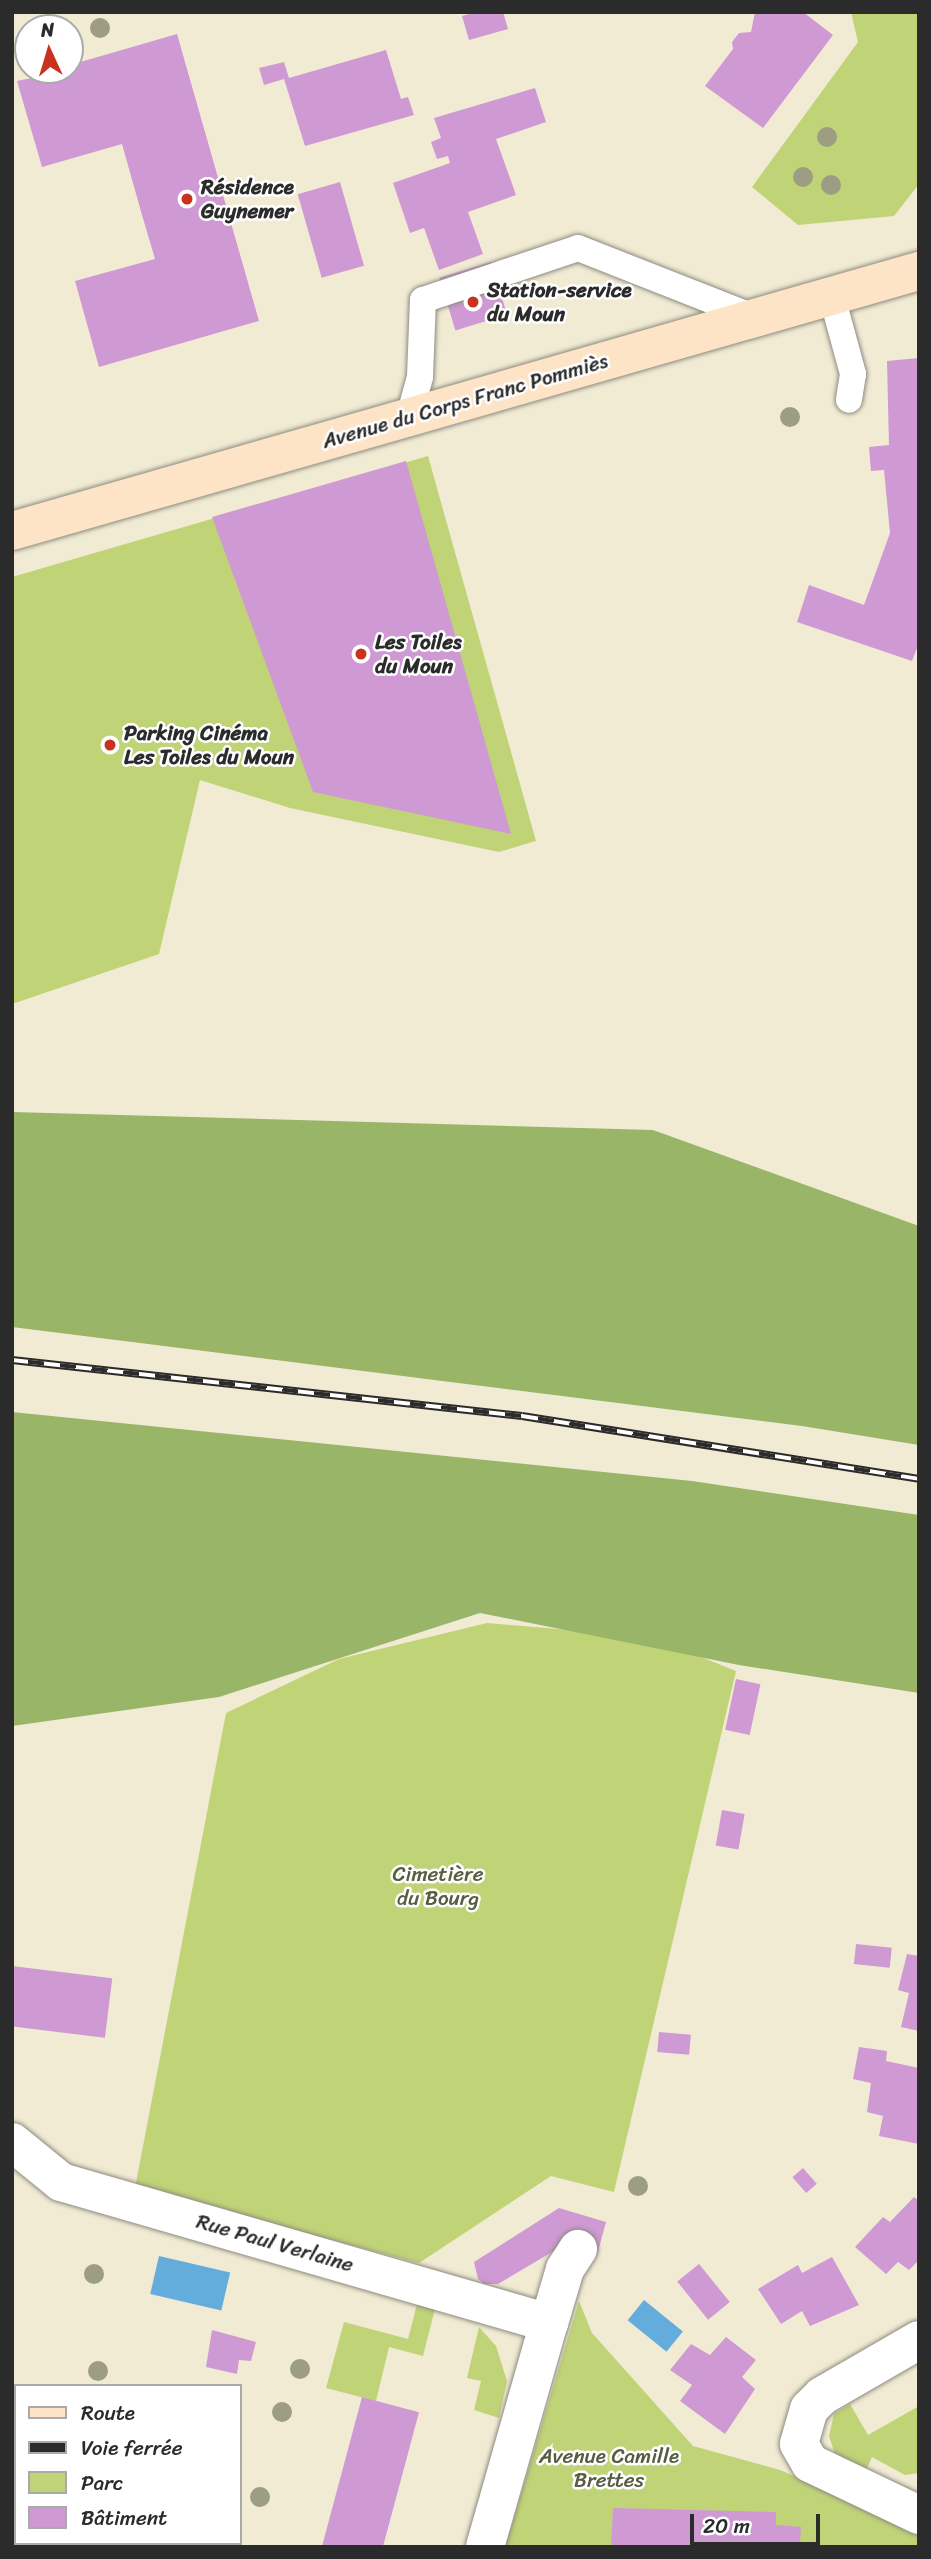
<!DOCTYPE html>
<meta charset="utf-8">
<style>
body{margin:0}
#map{position:relative;width:931px;height:2559px;overflow:hidden;background:#f1ebd4;font-family:Sriracha,sans-serif}
div>[style]{position:absolute}
.green>*{inset:0;background:#c0d377}
.forest>*{inset:0;background:#98b568}
.water>*{inset:0;background:#63acdb;transform-origin:0 0}
.building>*{inset:0;background:#cf99d4;transform-origin:0 0}
.roads{filter:drop-shadow(0 0 2px #8e8b80) drop-shadow(0 0 2px #8e8b80)}
.lane>*{height:26px;margin:-13px;padding:0 13px;transform-origin:13px;border-radius:13px;background:#fff}
.street>*{height:38px;margin:-19px;padding:0 19px;transform-origin:19px;border-radius:19px;background:#fff}
.secondary>*{height:38px;margin:-19px;padding:0 19px;transform-origin:19px;border-radius:19px;background:#fee4c6}
.rail>*{height:8px;margin-top:-4px;transform-origin:0;background:repeating-linear-gradient(90deg,#fff 0 16px,#2b2b2b 0 32px);box-sizing:border-box;border-block:2px solid #2b2b2b}
.trees>*{width:20px;height:20px;margin:-10px;border-radius:50%;background:#9d9d84}
.dots>*{width:19px;height:19px;translate:-50% -50%;box-sizing:border-box;border:4px solid #fff;border-radius:50%}
span{translate:-50% -50%;white-space:nowrap;text-align:center;line-height:1.15;-webkit-text-stroke:5px #fff;paint-order:stroke}
.poi-label{font-size:21px;color:#2b2b2b;font-weight:700}
.left{translate:0 -50%;text-align:left}
.street-label{font-size:21px;color:#2b2b2b}
.park-label{font-size:21px;color:#585d42}
.frame{position:absolute;inset:0;border:14px solid #2b2b2b;pointer-events:none}
.legend{position:absolute;left:14px;top:2384px;width:228px;height:161px;box-sizing:border-box;background:#fff;border:2px solid #aaa;margin:0;padding:9px 12px;list-style:none;font-size:21px;color:#2b2b2b}
.legend li{display:flex;align-items:center;gap:14px;height:35px}
.legend b{width:35px;border:2px solid #aaa}
.north{position:absolute;left:14px;top:14px;width:70px;height:70px;box-sizing:border-box;background:#fff;border:2px solid #aaa;border-radius:50%;rotate:356deg;font-size:19px;font-weight:700;line-height:28px;text-align:center;color:#2b2b2b}
.north::after{content:'';display:block;margin:auto;width:24px;height:32px;background:#c8321e;clip-path:polygon(50% 0,100% 100%,50% 72%,0 100%)}
.scale{position:absolute;left:690px;top:2514px;width:130px;height:32px;box-sizing:border-box;border:4px solid #2b2b2b;border-top:0;padding-left:9px;font-size:21px;line-height:24px;white-space:nowrap;color:#2b2b2b;-webkit-text-stroke:5px #fff;paint-order:stroke}
</style>
<div id="map">
<div class="green">
<i style="clip-path:polygon(851px 12px,919px 12px,919px 184px,894px 216px,798px 225px,752px 187px,858px 42px)"></i>
<i style="clip-path:polygon(428px 456px,536px 841px,499px 852px,290px 808px,200px 780px,159px 954px,12px 1004px,12px 577px)"></i>
<i style="clip-path:polygon(487px 1623px,651px 1637px,736px 1671px,614px 2192px,551px 2176px,419px 2263px,135px 2188px,226px 1713px,339px 1659px)"></i>
<i style="clip-path:polygon(579px 2301px,592px 2333px,693px 2446px,780px 2470px,872px 2509px,919px 2530px,919px 2547px,505px 2547px)"></i>
<i style="clip-path:polygon(417px 2304px,435px 2309px,423px 2356px,389px 2347px,376px 2401px,326px 2388px,344px 2322px,408px 2339px)"></i>
<i style="clip-path:polygon(479px 2327px,496px 2346px,507px 2381px,499px 2418px,474px 2410px,481px 2381px,467px 2378px)"></i>
<i style="clip-path:polygon(850px 2404px,868px 2435px,919px 2406px,919px 2473px,905px 2475px,872px 2457px,865px 2473px,837px 2460px,829px 2436px,834px 2414px)"></i>
</div>
<div class="forest">
<i style="clip-path:polygon(12px 1112px,653px 1130px,919px 1226px,919px 1445px,802px 1426px,12px 1327px)"></i>
<i style="clip-path:polygon(12px 1412px,692px 1481px,919px 1515px,919px 1693px,739px 1665px,480px 1613px,219px 1697px,12px 1726px)"></i>
</div>
<div class="water">
<i style="left:159px;top:2256px;width:73px;height:39px;rotate:13deg"></i>
<i style="left:644px;top:2300px;width:50px;height:26px;rotate:39deg"></i>
</div>
<div class="building">
<i style="clip-path:polygon(476px 12px,503px 12px,508px 29px,469px 40px,462px 16px)"></i>
<i style="clip-path:polygon(755px 12px,803px 12px,833px 35px,763px 128px,705px 86px,733px 49px,732px 42px,739px 33px,751px 32px)"></i>
<i style="clip-path:polygon(177px 34px,259px 321px,99px 367px,75px 281px,155px 259px,142px 215px,122px 144px,42px 167px,17px 81px,70px 70px,70px 65px)"></i>
<i style="clip-path:polygon(386px 50px,401px 99px,408px 97px,414px 115px,305px 146px,284px 79px,264px 85px,259px 68px,284px 62px,289px 78px)"></i>
<i style="clip-path:polygon(535px 88px,546px 122px,496px 139px,516px 195px,468px 212px,483px 254px,439px 270px,424px 228px,410px 233px,393px 183px,450px 163px,448px 156px,437px 159px,431px 142px,441px 138px,434px 118px)"></i>
<i style="left:340px;top:182px;width:87px;height:44px;rotate:74deg"></i>
<i style="left:491px;top:262px;width:55px;height:54px;rotate:73deg"></i>
<i style="clip-path:polygon(919px 358px,919px 643px,912px 661px,797px 622px,809px 585px,864px 605px,890px 533px,884px 470px,871px 471px,869px 447px,889px 445px,887px 361px)"></i>
<i style="clip-path:polygon(406px 461px,511px 834px,313px 792px,212px 517px)"></i>
<i style="left:736px;top:1679px;width:25px;height:52px;rotate:12deg"></i>
<i style="left:722px;top:1810px;width:23px;height:36px;rotate:10deg"></i>
<i style="left:856px;top:1944px;width:36px;height:20px;rotate:6deg"></i>
<i style="clip-path:polygon(907px 1954px,919px 1956px,919px 2031px,901px 2027px,909px 1993px,898px 1990px)"></i>
<i style="left:12px;top:1966px;width:101px;height:60px;rotate:7deg"></i>
<i style="left:659px;top:2032px;width:32px;height:20px;rotate:5deg"></i>
<i style="clip-path:polygon(859px 2047px,887px 2051px,886px 2061px,919px 2068px,919px 2144px,879px 2136px,883px 2116px,867px 2112px,871px 2083px,853px 2079px)"></i>
<i style="left:803px;top:2168px;width:21px;height:14px;rotate:49deg"></i>
<i style="clip-path:polygon(914px 2197px,919px 2201px,919px 2260px,909px 2270px,898px 2262px,886px 2274px,855px 2247px,883px 2217px,890px 2222px)"></i>
<i style="clip-path:polygon(559px 2208px,606px 2222px,597px 2255px,559px 2248px,498px 2284px,484px 2284px,478px 2279px,474px 2262px)"></i>
<i style="clip-path:polygon(832px 2257px,859px 2305px,810px 2326px,802px 2311px,781px 2324px,758px 2289px,798px 2265px,802px 2273px)"></i>
<i style="left:699px;top:2264px;width:49px;height:28px;rotate:51deg"></i>
<i style="clip-path:polygon(212px 2330px,256px 2342px,251px 2361px,239px 2360px,237px 2374px,206px 2367px)"></i>
<i style="clip-path:polygon(726px 2337px,756px 2360px,742px 2377px,755px 2389px,725px 2434px,680px 2401px,692px 2385px,670px 2370px,691px 2344px,710px 2355px)"></i>
<i style="left:362px;top:2397px;width:59px;height:156px;rotate:15deg"></i>
<i style="clip-path:polygon(613px 2508px,776px 2512px,776px 2525px,801px 2527px,800px 2545px,817px 2547px,611px 2547px)"></i>
<i style="clip-path:polygon(12px 2535px,16px 2543px,41px 2547px,12px 2547px)"></i>
<i style="clip-path:polygon(86px 2543px,109px 2543px,108px 2547px)"></i>
<i style="clip-path:polygon(192px 2543px,192px 2547px,110px 2545px,110px 2543px)"></i>
</div>
<div class="roads">
<div class="lane">
<i style="left:832px;top:297px;width:80px;rotate:74.7deg"></i>
<i style="left:853px;top:374px;width:26px;rotate:99deg"></i>
<i style="left:409px;top:417px;width:41px;rotate:-74.6deg"></i>
<i style="left:420px;top:377px;width:77px;rotate:-87.8deg"></i>
<i style="left:423px;top:300px;width:163px;rotate:-18.5deg"></i>
<i style="left:578px;top:248px;width:191px;rotate:21.5deg"></i>
</div>
<div class="street">
<i style="left:12px;top:2142px;width:63px;rotate:39.2deg"></i>
<i style="left:61px;top:2182px;width:508px;rotate:16.12deg"></i>
<i style="left:549px;top:2323px;width:56px;rotate:-73.5deg"></i>
<i style="left:565px;top:2269px;width:24px;rotate:-57deg"></i>
<i style="left:919px;top:2340px;width:112px;rotate:150deg"></i>
<i style="left:822px;top:2396px;width:18px;rotate:135deg"></i>
<i style="left:809px;top:2409px;width:36px;rotate:106deg"></i>
<i style="left:799px;top:2444px;width:22px;rotate:60deg"></i>
<i style="left:810px;top:2463px;width:121px;rotate:25.5deg"></i>
<i style="left:485px;top:2547px;width:233px;rotate:-74.1deg"></i>
</div>
<div class="secondary">
<i style="left:12px;top:531px;width:944px;rotate:-16deg"></i>
</div>
</div>
<div class="rail">
<i style="left:12px;top:1360px;width:513px;rotate:6.27deg"></i>
<i style="left:522px;top:1416px;width:402px;rotate:9deg"></i>
</div>
<div class="trees">
<i style="left:100px;top:28px"></i>
<i style="left:827px;top:137px"></i>
<i style="left:803px;top:177px"></i>
<i style="left:831px;top:185px"></i>
<i style="left:790px;top:417px"></i>
<i style="left:638px;top:2186px"></i>
<i style="left:94px;top:2274px"></i>
<i style="left:300px;top:2369px"></i>
<i style="left:98px;top:2371px"></i>
<i style="left:282px;top:2412px"></i>
<i style="left:260px;top:2497px"></i>
</div>
<div class="dots">
<i style="left:187px;top:199px;background:#c8321e"></i>
<i style="left:473px;top:302px;background:#c8321e"></i>
<i style="left:361px;top:654px;background:#c8321e"></i>
<i style="left:110px;top:745px;background:#c8321e"></i>
</div>
<div class="poi-label">
<span class="left" style="left:201px;top:199px">Résidence<br>Guynemer</span>
<span class="left" style="left:487px;top:302px">Station-service<br>du Moun</span>
<span class="left" style="left:375px;top:654px">Les Toiles<br>du Moun</span>
<span class="left" style="left:124px;top:745px">Parking Cinéma<br>Les Toiles du Moun</span>
</div>
<div class="street-label">
<span style="left:465px;top:401px;rotate:-16deg">Avenue du Corps Franc Pommiès</span>
<span style="left:275px;top:2243px;rotate:16deg">Rue Paul Verlaine</span>
</div>
<div class="park-label">
<span style="left:438px;top:1886px">Cimetière<br>du Bourg</span>
<span style="left:609px;top:2468px">Avenue Camille<br>Brettes</span>
</div>
<div class="frame"></div>
<ul class="legend">
<li><b style="height:9px;background:#fee4c6"></b>Route</li>
<li><b style="height:9px;background:#2b2b2b"></b>Voie ferrée</li>
<li><b style="height:19px;background:#c0d377"></b>Parc</li>
<li><b style="height:19px;background:#cf99d4"></b>Bâtiment</li>
</ul>
<div class="north">N</div>
<div class="scale">20 m</div>
</div>
